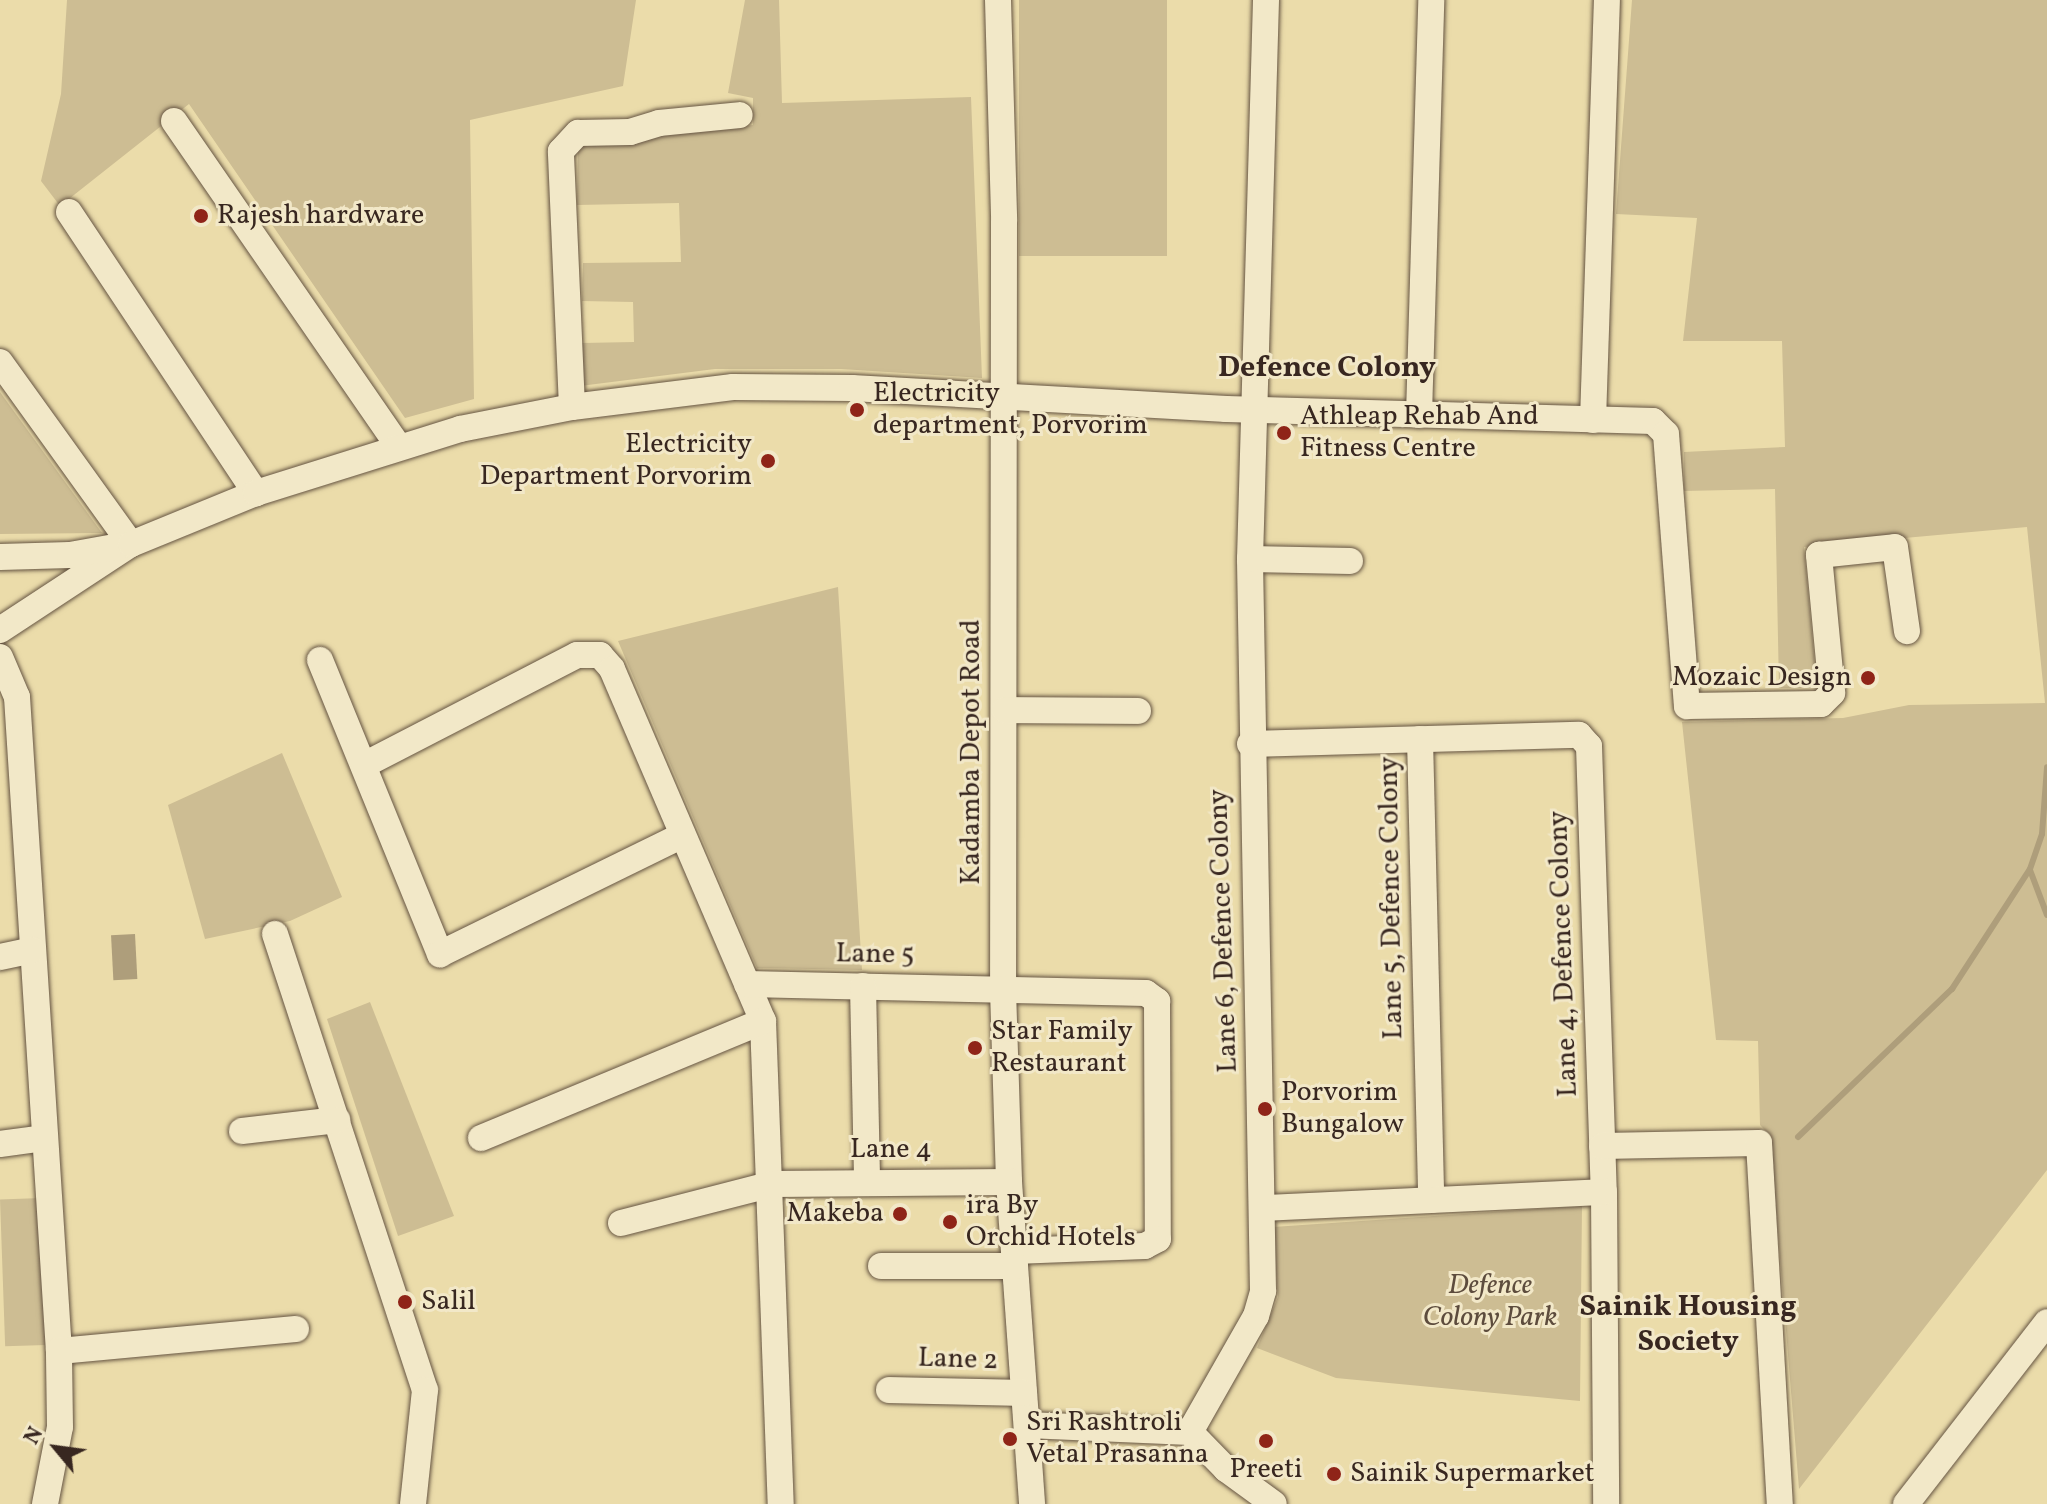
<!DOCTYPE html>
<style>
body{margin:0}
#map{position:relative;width:2047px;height:1504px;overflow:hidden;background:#ebdcaa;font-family:Vollkorn,serif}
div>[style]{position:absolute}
.green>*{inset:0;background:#cdbd93;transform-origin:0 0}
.water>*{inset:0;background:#ae9e7b;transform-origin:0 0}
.stream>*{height:6px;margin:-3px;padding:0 3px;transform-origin:3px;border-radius:3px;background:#ae9e7b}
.roads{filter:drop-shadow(0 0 2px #655442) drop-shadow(0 0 2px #655442)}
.minor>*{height:26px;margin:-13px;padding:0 13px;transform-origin:13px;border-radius:13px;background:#f2e8c8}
.dots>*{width:22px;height:22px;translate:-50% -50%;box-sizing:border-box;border:4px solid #f2e8c8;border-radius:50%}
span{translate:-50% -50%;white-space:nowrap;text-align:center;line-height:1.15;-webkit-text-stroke:6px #f2e8c8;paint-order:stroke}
.poi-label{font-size:28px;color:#382720}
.left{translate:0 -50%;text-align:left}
.right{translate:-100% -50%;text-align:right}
.street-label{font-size:28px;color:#382720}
.park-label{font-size:28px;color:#5d4c3d;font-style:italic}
.neighbourhood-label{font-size:30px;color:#382720;font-weight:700}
.north{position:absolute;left:16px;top:1408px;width:80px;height:80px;-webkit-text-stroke:6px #f2e8c8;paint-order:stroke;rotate:299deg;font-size:22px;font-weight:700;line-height:32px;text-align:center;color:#382720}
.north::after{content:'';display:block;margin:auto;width:28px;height:36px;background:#382720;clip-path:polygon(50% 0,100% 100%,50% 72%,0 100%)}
</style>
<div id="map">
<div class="green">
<i style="clip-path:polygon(67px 0,636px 0,623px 86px,470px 120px,474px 399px,405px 418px,189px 104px,60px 206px,41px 181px,61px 94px)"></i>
<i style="clip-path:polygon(745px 0,779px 0,782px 103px,971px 97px,982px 378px,841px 369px,715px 369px,580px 386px,582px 343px,634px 342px,633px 302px,582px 301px,583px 263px,681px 262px,679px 203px,577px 205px,578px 145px,753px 125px,753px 98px,728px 93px)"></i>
<i style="left:1019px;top:0;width:148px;height:256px"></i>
<i style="clip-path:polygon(1632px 0,2047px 0,2047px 1170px,1799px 1489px,1770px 1135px,1760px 1125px,1758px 1041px,1716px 1040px,1682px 722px,1843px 718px,1909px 705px,2045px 703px,2027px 527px,1804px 547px,1817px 688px,1779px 688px,1775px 489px,1684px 491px,1684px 452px,1785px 447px,1782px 341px,1683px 341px,1697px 218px,1616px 214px)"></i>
<i style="clip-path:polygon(0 392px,102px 533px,0 534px)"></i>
<i style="clip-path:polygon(838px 587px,862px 970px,757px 968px,618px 641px)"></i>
<i style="clip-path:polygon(282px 753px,342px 897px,290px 921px,205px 939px,168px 805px)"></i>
<i style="clip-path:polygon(370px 1002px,454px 1216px,398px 1236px,327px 1019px)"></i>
<i style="left:41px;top:1198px;width:147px;height:41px;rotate:88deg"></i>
<i style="clip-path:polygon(1582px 1206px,1580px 1401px,1336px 1378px,1257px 1348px,1278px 1297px,1273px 1227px)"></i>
</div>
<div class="water">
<i style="left:135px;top:934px;width:45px;height:24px;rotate:87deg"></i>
</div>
<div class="stream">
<i style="left:2030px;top:870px;width:48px;rotate:69.3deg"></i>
<i style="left:1798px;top:1137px;width:214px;rotate:-43.9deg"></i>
<i style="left:1952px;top:989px;width:143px;rotate:-57deg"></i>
<i style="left:2030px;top:869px;width:37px;rotate:-71deg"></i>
<i style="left:2042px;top:834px;width:67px;rotate:-85.7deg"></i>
</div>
<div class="roads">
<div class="minor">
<i style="left:998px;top:0;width:221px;rotate:88.4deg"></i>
<i style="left:1004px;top:221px;width:769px;rotate:90.07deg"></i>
<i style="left:1003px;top:990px;width:192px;rotate:88.2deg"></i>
<i style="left:1009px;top:1182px;width:323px;rotate:85.9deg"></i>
<i style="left:174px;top:121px;width:396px;rotate:55.4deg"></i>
<i style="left:69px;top:212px;width:338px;rotate:56.4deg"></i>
<i style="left:0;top:362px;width:224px;rotate:54.3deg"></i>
<i style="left:131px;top:544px;width:157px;rotate:146.7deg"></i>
<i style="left:572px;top:407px;width:256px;rotate:-92.5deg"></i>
<i style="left:561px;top:151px;width:25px;rotate:-47deg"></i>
<i style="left:578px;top:133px;width:52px;rotate:-1.1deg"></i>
<i style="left:630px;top:132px;width:30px;rotate:-17deg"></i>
<i style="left:659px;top:123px;width:81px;rotate:-5.6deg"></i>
<i style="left:1419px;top:415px;width:415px;rotate:-88.3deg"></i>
<i style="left:1593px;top:420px;width:420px;rotate:-88.1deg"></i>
<i style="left:0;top:557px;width:70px;rotate:-1.6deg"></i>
<i style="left:70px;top:555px;width:62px;rotate:-10.2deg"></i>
<i style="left:131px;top:544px;width:135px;rotate:-22.2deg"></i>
<i style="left:256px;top:493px;width:214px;rotate:-17.4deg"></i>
<i style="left:460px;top:429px;width:114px;rotate:-11.1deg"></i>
<i style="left:572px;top:407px;width:162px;rotate:-7.1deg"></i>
<i style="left:733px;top:387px;width:119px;rotate:0.5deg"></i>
<i style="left:852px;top:388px;width:375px;rotate:3.2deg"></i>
<i style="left:1226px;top:409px;width:427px;rotate:1.6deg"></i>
<i style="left:1653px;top:421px;width:18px;rotate:45deg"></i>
<i style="left:1666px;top:434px;width:273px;rotate:85.6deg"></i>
<i style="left:1687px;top:706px;width:134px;rotate:-0.9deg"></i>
<i style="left:1821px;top:704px;width:16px;rotate:-45deg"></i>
<i style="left:1832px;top:693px;width:139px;rotate:-95.4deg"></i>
<i style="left:1819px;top:555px;width:76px;rotate:-6deg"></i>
<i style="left:1895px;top:547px;width:85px;rotate:81.9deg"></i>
<i style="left:1250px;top:559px;width:100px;rotate:1.1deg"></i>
<i style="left:0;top:657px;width:43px;rotate:67deg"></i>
<i style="left:17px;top:697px;width:655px;rotate:86.33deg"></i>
<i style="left:59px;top:1351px;width:238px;rotate:-5.3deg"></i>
<i style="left:320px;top:660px;width:318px;rotate:67.8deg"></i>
<i style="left:440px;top:954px;width:268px;rotate:-26.1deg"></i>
<i style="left:1005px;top:710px;width:133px;rotate:0.4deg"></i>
<i style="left:1420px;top:739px;width:461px;rotate:88.6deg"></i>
<i style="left:1250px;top:744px;width:329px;rotate:-1.6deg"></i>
<i style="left:1579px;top:735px;width:15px;rotate:48deg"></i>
<i style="left:1589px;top:746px;width:446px;rotate:88.1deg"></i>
<i style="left:1604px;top:1192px;width:312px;rotate:89.6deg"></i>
<i style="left:364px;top:765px;width:240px;rotate:-27.3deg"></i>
<i style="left:577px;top:655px;width:23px"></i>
<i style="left:600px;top:655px;width:18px;rotate:49deg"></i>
<i style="left:612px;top:669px;width:383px;rotate:66.8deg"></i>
<i style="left:763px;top:1021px;width:483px;rotate:87.9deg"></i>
<i style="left:275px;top:934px;width:480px;rotate:71.8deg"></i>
<i style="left:425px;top:1390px;width:115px;rotate:96deg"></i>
<i style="left:0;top:957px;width:33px;rotate:-12deg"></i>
<i style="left:747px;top:984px;width:399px;rotate:1.3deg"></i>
<i style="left:1146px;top:993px;width:14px;rotate:36deg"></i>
<i style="left:1157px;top:1001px;width:238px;rotate:89.8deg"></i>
<i style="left:1158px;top:1239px;width:15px;rotate:152deg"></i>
<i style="left:1145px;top:1246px;width:131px;rotate:177.8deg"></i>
<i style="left:863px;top:986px;width:196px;rotate:88.8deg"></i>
<i style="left:242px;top:1131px;width:96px;rotate:-6.6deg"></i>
<i style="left:481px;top:1138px;width:305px;rotate:-22.5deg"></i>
<i style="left:0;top:1144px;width:44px;rotate:-7.8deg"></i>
<i style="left:1602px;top:1146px;width:157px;rotate:-1.1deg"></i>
<i style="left:1759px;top:1143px;width:362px;rotate:86.7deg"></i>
<i style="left:1264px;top:1208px;width:340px;rotate:-2.7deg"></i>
<i style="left:621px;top:1223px;width:157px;rotate:-14.4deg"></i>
<i style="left:773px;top:1184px;width:236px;rotate:-0.5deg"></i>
<i style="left:881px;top:1266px;width:134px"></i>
<i style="left:889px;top:1390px;width:135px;rotate:1.3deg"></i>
<i style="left:1027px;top:1425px;width:163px;rotate:2.5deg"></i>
<i style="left:1190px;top:1432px;width:52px;rotate:45.8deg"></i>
<i style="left:1226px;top:1469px;width:59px;rotate:36.1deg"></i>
<i style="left:1190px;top:1432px;width:133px;rotate:-60.4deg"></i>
<i style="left:1256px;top:1316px;width:26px;rotate:-74deg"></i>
<i style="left:1263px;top:1291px;width:732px;rotate:-91.02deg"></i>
<i style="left:1250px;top:559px;width:559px;rotate:-88.36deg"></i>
<i style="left:45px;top:1504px;width:78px;rotate:-79deg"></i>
<i style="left:60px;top:1427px;width:76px;rotate:-90.8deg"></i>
<i style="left:1906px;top:1504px;width:230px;rotate:-52.2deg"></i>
</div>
</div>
<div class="dots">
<i style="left:201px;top:216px;background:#8f2418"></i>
<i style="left:857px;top:410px;background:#8f2418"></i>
<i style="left:1284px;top:433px;background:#8f2418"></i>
<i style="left:768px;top:461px;background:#8f2418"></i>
<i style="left:1868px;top:678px;background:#8f2418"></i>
<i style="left:975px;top:1048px;background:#8f2418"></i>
<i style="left:1265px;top:1109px;background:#8f2418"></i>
<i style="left:900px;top:1214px;background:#8f2418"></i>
<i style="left:950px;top:1222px;background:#8f2418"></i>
<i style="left:405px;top:1302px;background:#8f2418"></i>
<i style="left:1010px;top:1439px;background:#8f2418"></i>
<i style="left:1266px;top:1441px;background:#8f2418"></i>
<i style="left:1334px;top:1474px;background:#8f2418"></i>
</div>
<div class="poi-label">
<span class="left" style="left:217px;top:216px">Rajesh hardware</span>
<span class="left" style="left:873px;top:410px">Electricity<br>department, Porvorim</span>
<span class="left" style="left:1300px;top:433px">Athleap Rehab And<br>Fitness Centre</span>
<span class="right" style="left:752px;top:461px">Electricity<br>Department Porvorim</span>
<span class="right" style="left:1852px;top:678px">Mozaic Design</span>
<span class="left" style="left:991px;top:1048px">Star Family<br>Restaurant</span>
<span class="left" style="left:1281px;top:1109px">Porvorim<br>Bungalow</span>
<span class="left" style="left:966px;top:1222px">ira By<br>Orchid Hotels</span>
<span class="right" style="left:884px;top:1214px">Makeba</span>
<span class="left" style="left:421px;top:1302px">Salil</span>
<span class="left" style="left:1026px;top:1439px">Sri Rashtroli<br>Vetal Prasanna</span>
<span style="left:1266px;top:1470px">Preeti</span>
<span class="left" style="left:1350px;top:1474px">Sainik Supermarket</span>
</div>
<div class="street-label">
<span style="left:972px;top:752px;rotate:-90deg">Kadamba Depot Road</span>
<span style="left:1392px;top:898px;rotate:-91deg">Lane 5, Defence Colony</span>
<span style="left:1224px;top:931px;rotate:-92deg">Lane 6, Defence Colony</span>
<span style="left:1564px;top:954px;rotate:-92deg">Lane 4, Defence Colony</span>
<span style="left:875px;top:955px;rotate:1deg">Lane 5</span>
<span style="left:891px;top:1150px">Lane 4</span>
<span style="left:958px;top:1360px;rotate:2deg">Lane 2</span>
</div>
<div class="park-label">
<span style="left:1490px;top:1302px">Defence<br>Colony Park</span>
</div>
<div class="neighbourhood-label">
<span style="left:1327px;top:368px">Defence Colony</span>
<span style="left:1688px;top:1324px">Sainik Housing<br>Society</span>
</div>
<div class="north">N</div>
</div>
